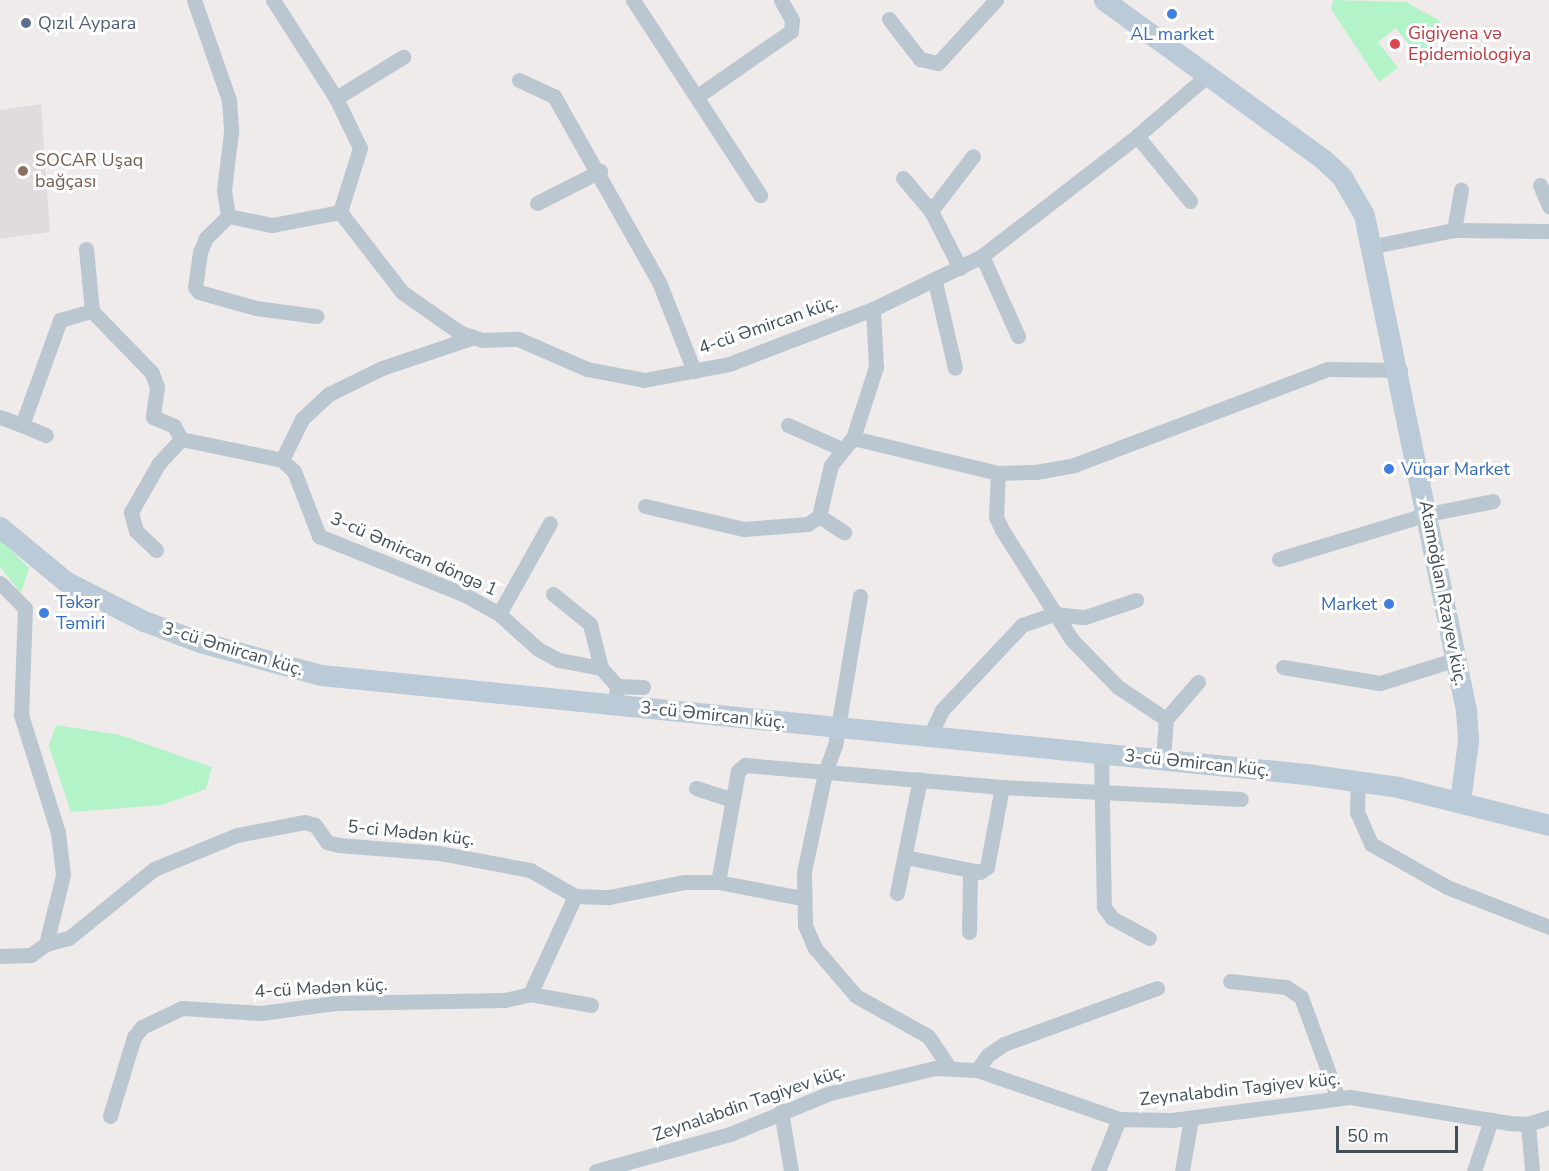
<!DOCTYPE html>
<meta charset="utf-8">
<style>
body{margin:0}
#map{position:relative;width:1549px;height:1171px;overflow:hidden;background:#efebeb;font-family:"Nunito Sans",sans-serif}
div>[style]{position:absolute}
.education>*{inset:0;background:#e0dbdd}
.green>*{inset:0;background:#b2f3c8}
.minor>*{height:15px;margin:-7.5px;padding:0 7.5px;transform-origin:7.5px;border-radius:7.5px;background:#bac7d0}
.secondary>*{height:21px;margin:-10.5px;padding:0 10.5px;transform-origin:10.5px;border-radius:10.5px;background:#bbcad7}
.dots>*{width:16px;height:16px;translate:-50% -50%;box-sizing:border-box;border:3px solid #fff;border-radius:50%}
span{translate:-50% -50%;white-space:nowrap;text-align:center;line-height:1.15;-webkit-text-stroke:6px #fff;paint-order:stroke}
.service-label{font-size:18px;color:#4e5e75}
.left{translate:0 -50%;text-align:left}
.shop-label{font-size:18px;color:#366cbe}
.right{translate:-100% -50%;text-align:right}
.health-label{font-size:18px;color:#be3a42}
.education-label{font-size:18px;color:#785e54}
.street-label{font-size:18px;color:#42505a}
.scale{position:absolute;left:1336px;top:1126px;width:122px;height:27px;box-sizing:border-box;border:3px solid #42505a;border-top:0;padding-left:8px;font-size:18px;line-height:21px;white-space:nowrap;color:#42505a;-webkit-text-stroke:4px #fff;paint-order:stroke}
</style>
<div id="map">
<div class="education">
<i style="clip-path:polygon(41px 104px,50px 232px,0 239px,0 110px)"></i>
</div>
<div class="green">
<i style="clip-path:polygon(1333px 0,1406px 2px,1440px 21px,1426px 67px,1396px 28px,1378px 42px,1398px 68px,1379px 82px,1331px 9px)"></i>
<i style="clip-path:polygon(0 539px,29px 568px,21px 593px,0 567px)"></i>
<i style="clip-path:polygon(56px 725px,120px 735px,212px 767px,206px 789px,162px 805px,71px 812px,49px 746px)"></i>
</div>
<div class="minor">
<i style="left:194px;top:0;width:106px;rotate:70.7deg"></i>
<i style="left:229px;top:100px;width:32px;rotate:86deg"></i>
<i style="left:231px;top:132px;width:58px;rotate:96.9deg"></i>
<i style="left:224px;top:190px;width:26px;rotate:81deg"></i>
<i style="left:228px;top:216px;width:45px;rotate:11.6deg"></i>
<i style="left:272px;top:225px;width:69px;rotate:-10.8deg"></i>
<i style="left:340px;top:212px;width:101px;rotate:52.2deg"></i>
<i style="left:402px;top:292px;width:70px;rotate:35.1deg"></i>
<i style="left:459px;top:332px;width:24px;rotate:19deg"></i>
<i style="left:482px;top:340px;width:36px;rotate:-2deg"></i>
<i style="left:518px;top:339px;width:75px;rotate:23.5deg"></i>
<i style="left:587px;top:369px;width:58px;rotate:10.9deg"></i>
<i style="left:644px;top:380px;width:86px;rotate:-10.7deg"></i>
<i style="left:729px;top:364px;width:154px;rotate:-20.9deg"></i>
<i style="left:873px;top:309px;width:121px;rotate:-25.9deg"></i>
<i style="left:982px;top:256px;width:196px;rotate:-37.7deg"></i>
<i style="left:1137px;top:136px;width:95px;rotate:-40.7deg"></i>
<i style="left:273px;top:0;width:117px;rotate:57.3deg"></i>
<i style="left:336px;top:98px;width:55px;rotate:64.4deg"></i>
<i style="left:360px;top:148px;width:67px;rotate:107.4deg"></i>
<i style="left:633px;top:0;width:233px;rotate:56.9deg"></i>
<i style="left:889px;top:19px;width:51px;rotate:52.2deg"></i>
<i style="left:920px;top:59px;width:18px;rotate:13deg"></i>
<i style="left:938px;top:63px;width:86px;rotate:-47.4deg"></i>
<i style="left:519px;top:80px;width:38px;rotate:25deg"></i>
<i style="left:554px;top:96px;width:214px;rotate:60.6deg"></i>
<i style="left:659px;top:282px;width:96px;rotate:68.5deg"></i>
<i style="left:699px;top:95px;width:112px;rotate:-34.8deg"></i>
<i style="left:791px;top:31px;width:11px;rotate:-85deg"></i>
<i style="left:792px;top:20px;width:23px;rotate:-119deg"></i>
<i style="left:336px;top:98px;width:79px;rotate:-31.5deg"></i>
<i style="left:1137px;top:136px;width:84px;rotate:50.8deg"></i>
<i style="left:903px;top:178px;width:43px;rotate:49.7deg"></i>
<i style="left:1540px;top:185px;width:23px;rotate:67deg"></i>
<i style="left:537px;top:203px;width:71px;rotate:-26.9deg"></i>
<i style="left:228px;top:216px;width:31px;rotate:135deg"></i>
<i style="left:206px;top:238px;width:15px;rotate:113deg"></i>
<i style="left:200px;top:252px;width:35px;rotate:98deg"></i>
<i style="left:195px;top:287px;width:6px;rotate:51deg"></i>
<i style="left:199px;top:292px;width:59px;rotate:15.7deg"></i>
<i style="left:256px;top:308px;width:61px;rotate:7.6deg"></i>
<i style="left:1454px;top:230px;width:41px;rotate:-80.1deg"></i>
<i style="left:1374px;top:246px;width:82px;rotate:-11.3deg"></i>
<i style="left:1454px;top:230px;width:95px;rotate:0.6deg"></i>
<i style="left:86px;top:249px;width:62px;rotate:84.5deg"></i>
<i style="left:982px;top:256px;width:88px;rotate:65.8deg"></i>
<i style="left:960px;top:268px;width:64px;rotate:-117deg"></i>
<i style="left:931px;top:211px;width:69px;rotate:-52.6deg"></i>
<i style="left:935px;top:282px;width:88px;rotate:76.9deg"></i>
<i style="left:0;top:417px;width:23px;rotate:20deg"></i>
<i style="left:22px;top:425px;width:112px;rotate:-70.1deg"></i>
<i style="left:60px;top:320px;width:33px;rotate:-16deg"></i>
<i style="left:92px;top:311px;width:86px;rotate:45.9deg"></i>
<i style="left:152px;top:373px;width:15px;rotate:70deg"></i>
<i style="left:157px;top:387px;width:30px;rotate:98deg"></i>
<i style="left:153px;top:417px;width:23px;rotate:23deg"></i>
<i style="left:174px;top:426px;width:15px;rotate:62deg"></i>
<i style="left:181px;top:439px;width:103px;rotate:11.7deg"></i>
<i style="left:282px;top:460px;width:16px;rotate:43deg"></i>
<i style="left:294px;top:471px;width:70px;rotate:69deg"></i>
<i style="left:319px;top:536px;width:157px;rotate:22deg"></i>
<i style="left:465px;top:595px;width:39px;rotate:29deg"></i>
<i style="left:499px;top:614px;width:52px;rotate:41.9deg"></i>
<i style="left:538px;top:649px;width:24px;rotate:28deg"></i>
<i style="left:559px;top:660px;width:43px;rotate:10.8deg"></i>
<i style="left:601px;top:668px;width:24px;rotate:48deg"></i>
<i style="left:617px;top:686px;width:19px;rotate:96deg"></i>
<i style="left:22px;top:425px;width:26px;rotate:23deg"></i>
<i style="left:788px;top:425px;width:59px;rotate:24deg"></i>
<i style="left:853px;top:438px;width:149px;rotate:13.6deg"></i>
<i style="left:998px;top:473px;width:38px;rotate:-2deg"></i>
<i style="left:1036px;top:472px;width:39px;rotate:-10deg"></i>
<i style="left:1074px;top:465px;width:272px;rotate:-20.7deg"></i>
<i style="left:1328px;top:369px;width:72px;rotate:0.8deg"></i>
<i style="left:282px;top:460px;width:46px;rotate:-64deg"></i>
<i style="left:302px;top:419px;width:37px;rotate:-43deg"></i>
<i style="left:329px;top:394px;width:59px;rotate:-26.1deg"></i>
<i style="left:382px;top:368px;width:94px;rotate:-18.6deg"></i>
<i style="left:998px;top:473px;width:44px;rotate:92.6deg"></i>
<i style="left:996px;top:517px;width:14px;rotate:65deg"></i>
<i style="left:1002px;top:530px;width:130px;rotate:57.5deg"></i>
<i style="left:1072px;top:640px;width:66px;rotate:45.6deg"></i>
<i style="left:1118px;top:687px;width:58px;rotate:33.7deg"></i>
<i style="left:1166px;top:719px;width:40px;rotate:94.3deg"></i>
<i style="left:645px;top:506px;width:102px;rotate:13.1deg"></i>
<i style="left:744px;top:529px;width:64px;rotate:-4.5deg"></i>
<i style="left:808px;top:524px;width:14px;rotate:-36deg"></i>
<i style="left:819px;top:516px;width:52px;rotate:-76.8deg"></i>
<i style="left:831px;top:465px;width:35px;rotate:-51deg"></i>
<i style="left:853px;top:438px;width:75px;rotate:-72.1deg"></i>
<i style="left:876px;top:367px;width:58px;rotate:-93deg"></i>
<i style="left:819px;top:516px;width:30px;rotate:33deg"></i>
<i style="left:156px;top:550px;width:28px;rotate:-136deg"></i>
<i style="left:136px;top:531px;width:20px;rotate:-105deg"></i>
<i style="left:131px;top:512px;width:56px;rotate:-60.3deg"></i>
<i style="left:159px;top:463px;width:33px;rotate:-47deg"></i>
<i style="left:1279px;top:559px;width:156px;rotate:-16.8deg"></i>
<i style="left:1428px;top:514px;width:66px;rotate:-11.3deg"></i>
<i style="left:0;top:583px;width:35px;rotate:45deg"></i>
<i style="left:25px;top:608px;width:107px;rotate:92.1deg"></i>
<i style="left:21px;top:715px;width:123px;rotate:72.5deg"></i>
<i style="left:58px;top:832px;width:43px;rotate:83.4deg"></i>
<i style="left:63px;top:875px;width:71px;rotate:103.8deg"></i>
<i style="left:46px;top:944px;width:19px;rotate:144deg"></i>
<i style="left:31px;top:955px;width:31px;rotate:178deg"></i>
<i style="left:553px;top:594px;width:48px;rotate:39deg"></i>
<i style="left:590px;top:624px;width:45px;rotate:76deg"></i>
<i style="left:860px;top:596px;width:151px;rotate:99.5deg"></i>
<i style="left:835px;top:745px;width:30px;rotate:110deg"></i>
<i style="left:825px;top:773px;width:101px;rotate:102deg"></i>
<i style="left:804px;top:872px;width:53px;rotate:88.9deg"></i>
<i style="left:805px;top:925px;width:25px;rotate:67deg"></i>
<i style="left:815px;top:948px;width:63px;rotate:49.5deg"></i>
<i style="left:856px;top:996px;width:82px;rotate:29.1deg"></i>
<i style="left:928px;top:1036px;width:37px;rotate:56deg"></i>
<i style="left:499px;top:614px;width:104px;rotate:-60.7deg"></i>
<i style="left:1283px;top:667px;width:98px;rotate:9.4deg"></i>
<i style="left:1380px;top:683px;width:81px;rotate:-17.3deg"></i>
<i style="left:617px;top:686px;width:26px;rotate:2deg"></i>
<i style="left:1166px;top:719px;width:49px;rotate:-49.1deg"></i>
<i style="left:929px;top:737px;width:30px;rotate:-64deg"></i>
<i style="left:942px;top:710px;width:117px;rotate:-46.7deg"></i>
<i style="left:1022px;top:625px;width:34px;rotate:-19deg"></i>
<i style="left:1054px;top:614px;width:31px;rotate:6deg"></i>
<i style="left:1085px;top:617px;width:54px;rotate:-18.4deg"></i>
<i style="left:1101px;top:754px;width:153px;rotate:88.9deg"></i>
<i style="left:1104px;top:907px;width:14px;rotate:54deg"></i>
<i style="left:1112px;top:918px;width:42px;rotate:28.4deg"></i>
<i style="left:1358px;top:781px;width:31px;rotate:92deg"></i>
<i style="left:1357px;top:812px;width:35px;rotate:66deg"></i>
<i style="left:1371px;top:844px;width:87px;rotate:29.5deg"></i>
<i style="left:1447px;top:887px;width:110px;rotate:21.4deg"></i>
<i style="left:696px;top:788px;width:38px;rotate:18deg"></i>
<i style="left:905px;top:857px;width:76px;rotate:11.3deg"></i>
<i style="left:980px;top:872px;width:9px;rotate:-36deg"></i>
<i style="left:987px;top:867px;width:81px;rotate:-79.4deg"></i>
<i style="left:718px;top:882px;width:113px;rotate:-79.8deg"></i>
<i style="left:738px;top:771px;width:9px;rotate:-41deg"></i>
<i style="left:745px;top:765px;width:258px;rotate:4.9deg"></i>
<i style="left:1002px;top:787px;width:239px;rotate:2.9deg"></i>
<i style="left:897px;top:893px;width:116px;rotate:-78.6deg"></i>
<i style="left:969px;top:932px;width:60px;rotate:-89deg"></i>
<i style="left:46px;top:944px;width:24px;rotate:-15deg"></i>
<i style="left:69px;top:938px;width:109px;rotate:-39.1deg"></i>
<i style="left:154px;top:869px;width:90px;rotate:-22.3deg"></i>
<i style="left:237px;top:835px;width:68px;rotate:-11deg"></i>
<i style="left:304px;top:822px;width:11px;rotate:15deg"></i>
<i style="left:315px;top:825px;width:21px;rotate:55deg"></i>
<i style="left:327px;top:842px;width:11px;rotate:15deg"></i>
<i style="left:338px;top:845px;width:101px;rotate:4.5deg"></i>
<i style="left:439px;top:853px;width:93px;rotate:10.6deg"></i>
<i style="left:530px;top:870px;width:52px;rotate:30deg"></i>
<i style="left:575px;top:896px;width:34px;rotate:2deg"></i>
<i style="left:609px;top:897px;width:76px;rotate:-11.3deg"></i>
<i style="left:684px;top:882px;width:34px"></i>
<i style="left:718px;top:882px;width:86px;rotate:10.8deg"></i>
<i style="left:1230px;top:981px;width:56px;rotate:6.1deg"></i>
<i style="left:1286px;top:987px;width:18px;rotate:34deg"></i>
<i style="left:1301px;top:997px;width:108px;rotate:69.9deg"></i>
<i style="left:530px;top:994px;width:62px;rotate:10.2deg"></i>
<i style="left:977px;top:1070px;width:19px;rotate:-54deg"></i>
<i style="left:988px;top:1055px;width:19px;rotate:-35deg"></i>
<i style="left:1004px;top:1044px;width:163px;rotate:-20.1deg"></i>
<i style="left:781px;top:1111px;width:61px;rotate:80.5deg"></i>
<i style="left:110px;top:1116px;width:83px;rotate:-73.1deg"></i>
<i style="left:134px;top:1037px;width:13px;rotate:-51deg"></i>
<i style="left:142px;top:1027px;width:44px;rotate:-25.4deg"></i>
<i style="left:182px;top:1008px;width:79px;rotate:3.6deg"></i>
<i style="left:261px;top:1013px;width:75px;rotate:-7.7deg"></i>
<i style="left:335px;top:1003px;width:170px;rotate:-1deg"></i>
<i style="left:505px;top:1000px;width:26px;rotate:-13deg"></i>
<i style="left:530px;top:994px;width:108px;rotate:-65.3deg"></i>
<i style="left:1528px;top:1124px;width:47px;rotate:85.1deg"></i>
<i style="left:596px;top:1171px;width:139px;rotate:-15.4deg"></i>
<i style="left:730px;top:1134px;width:108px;rotate:-22.3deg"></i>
<i style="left:830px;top:1093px;width:108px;rotate:-13.4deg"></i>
<i style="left:935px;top:1068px;width:42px;rotate:2.7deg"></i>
<i style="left:977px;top:1070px;width:150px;rotate:19deg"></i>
<i style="left:1119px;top:1119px;width:53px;rotate:1.1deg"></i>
<i style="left:1172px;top:1120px;width:179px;rotate:-7.4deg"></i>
<i style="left:1350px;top:1097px;width:161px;rotate:9.3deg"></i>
<i style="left:1509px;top:1123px;width:19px;rotate:3deg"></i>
<i style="left:1528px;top:1124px;width:22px;rotate:-18deg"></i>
<i style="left:1098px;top:1171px;width:56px;rotate:-68deg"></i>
<i style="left:1182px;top:1171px;width:54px;rotate:-80.4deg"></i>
<i style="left:1474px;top:1171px;width:54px;rotate:-71.6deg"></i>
</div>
<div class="secondary">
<i style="left:1104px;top:0;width:272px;rotate:36deg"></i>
<i style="left:1324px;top:160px;width:25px;rotate:43deg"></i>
<i style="left:1342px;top:177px;width:44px;rotate:59.9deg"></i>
<i style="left:1364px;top:215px;width:505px;rotate:78.36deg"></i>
<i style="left:1466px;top:710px;width:31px;rotate:86deg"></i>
<i style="left:1468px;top:741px;width:61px;rotate:97.6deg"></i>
<i style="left:0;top:527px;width:85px;rotate:39.7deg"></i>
<i style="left:65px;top:581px;width:89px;rotate:26.9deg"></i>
<i style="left:144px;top:621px;width:60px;rotate:20.6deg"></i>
<i style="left:200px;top:642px;width:125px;rotate:15.3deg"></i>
<i style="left:321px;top:675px;width:990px;rotate:5.74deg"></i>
<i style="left:1306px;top:774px;width:93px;rotate:8deg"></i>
<i style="left:1398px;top:787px;width:156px;rotate:14.1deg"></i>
</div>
<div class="dots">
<i style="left:1172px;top:14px;background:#3f7fe0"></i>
<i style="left:26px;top:23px;background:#5c6f8a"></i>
<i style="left:1395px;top:44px;background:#e0444e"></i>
<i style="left:23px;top:171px;background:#8d6e63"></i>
<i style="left:1389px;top:469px;background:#3f7fe0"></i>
<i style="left:1389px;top:604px;background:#3f7fe0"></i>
<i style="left:44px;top:613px;background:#3f7fe0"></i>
</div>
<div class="service-label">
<span class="left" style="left:38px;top:23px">Qızıl Aypara</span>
</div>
<div class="shop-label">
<span style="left:1172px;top:34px">AL market</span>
<span class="left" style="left:1401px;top:469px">Vüqar Market</span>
<span class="left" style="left:56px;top:613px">Təkər<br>Təmiri</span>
<span class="right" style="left:1377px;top:604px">Market</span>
</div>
<div class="health-label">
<span class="left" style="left:1408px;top:44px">Gigiyena və<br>Epidemiologiya</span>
</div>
<div class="education-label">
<span class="left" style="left:35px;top:171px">SOCAR Uşaq<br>bağçası</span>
</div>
<div class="street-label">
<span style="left:768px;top:325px;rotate:-19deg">4-cü Əmircan küç.</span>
<span style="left:414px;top:554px;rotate:24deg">3-cü Əmircan döngə 1</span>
<span style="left:1443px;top:593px;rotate:79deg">Atamoğlan Rzayev küç.</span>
<span style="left:233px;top:649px;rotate:17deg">3-cü Əmircan küç.</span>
<span style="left:713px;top:715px;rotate:6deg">3-cü Əmircan küç.</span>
<span style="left:1197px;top:763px;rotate:6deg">3-cü Əmircan küç.</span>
<span style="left:411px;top:833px;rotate:6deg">5-ci Mədən küç.</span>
<span style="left:321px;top:988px;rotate:-3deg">4-cü Mədən küç.</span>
<span style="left:1240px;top:1089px;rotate:-6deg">Zeynalabdin Tagiyev küç.</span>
<span style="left:749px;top:1103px;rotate:-19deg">Zeynalabdin Tagiyev küç.</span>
</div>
<div class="scale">50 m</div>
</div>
